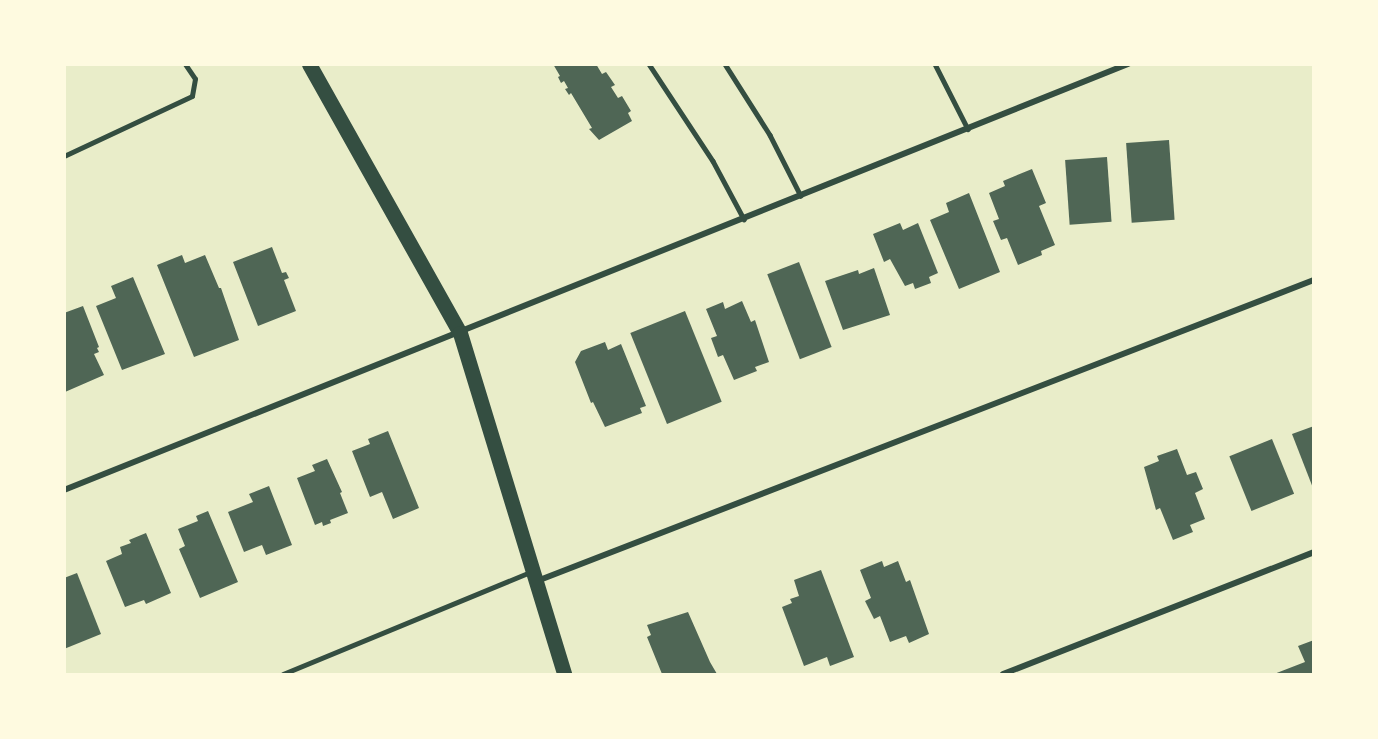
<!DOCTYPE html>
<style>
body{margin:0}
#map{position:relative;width:1378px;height:739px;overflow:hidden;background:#e9edc9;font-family:Montserrat,sans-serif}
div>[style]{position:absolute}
.building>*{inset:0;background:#4f6655;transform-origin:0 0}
.service>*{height:4.5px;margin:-2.25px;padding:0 2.25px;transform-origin:2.25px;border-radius:2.25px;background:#344e41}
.minor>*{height:6px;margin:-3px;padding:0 3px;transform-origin:3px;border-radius:3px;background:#344e41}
.primary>*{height:15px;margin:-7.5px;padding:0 7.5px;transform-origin:7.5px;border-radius:7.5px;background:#344e41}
span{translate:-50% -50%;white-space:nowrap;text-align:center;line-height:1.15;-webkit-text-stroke:6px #fefae0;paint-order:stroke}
.frame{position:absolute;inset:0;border:66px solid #fefae0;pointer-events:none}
</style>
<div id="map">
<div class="building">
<i style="clip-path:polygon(553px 64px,596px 64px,602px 74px,606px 72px,615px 85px,611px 87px,618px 98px,622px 96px,631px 111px,628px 113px,632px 121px,599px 140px,589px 129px,592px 128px,571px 93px,569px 95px,565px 89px,568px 88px,564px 81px,561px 83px,558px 77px,560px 76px)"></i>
<i style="left:1169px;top:140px;width:80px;height:43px;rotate:86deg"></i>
<i style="left:1107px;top:157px;width:65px;height:42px;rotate:86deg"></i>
<i style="clip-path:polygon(1032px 169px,1046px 203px,1039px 206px,1055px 245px,1041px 251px,1042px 255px,1018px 265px,1007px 238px,1001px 240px,993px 221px,999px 219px,989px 193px,1005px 186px,1003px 181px)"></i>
<i style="clip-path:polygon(969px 193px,1000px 272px,959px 289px,930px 220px,949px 212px,946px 203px)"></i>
<i style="clip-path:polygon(900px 223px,903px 230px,918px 223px,938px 273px,929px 277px,931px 283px,915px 289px,913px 283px,905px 286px,890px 259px,884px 262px,873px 234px)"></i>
<i style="clip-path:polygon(272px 247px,282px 273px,286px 272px,289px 278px,284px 280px,296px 311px,258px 326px,233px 262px)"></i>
<i style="clip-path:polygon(182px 255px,185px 263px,205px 255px,219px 288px,221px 288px,239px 340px,194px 357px,157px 265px)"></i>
<i style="left:799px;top:262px;width:91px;height:34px;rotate:69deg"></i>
<i style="clip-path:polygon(874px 268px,890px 315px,843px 330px,825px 281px,858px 270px,859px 274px)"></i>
<i style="clip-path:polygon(133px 277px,165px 354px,122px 370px,96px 306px,116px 298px,111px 286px)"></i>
<i style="clip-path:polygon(742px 301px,751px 322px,755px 320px,769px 362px,755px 367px,757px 371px,734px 380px,723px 355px,718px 357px,711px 338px,717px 336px,706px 309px,723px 302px,725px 309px)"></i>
<i style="clip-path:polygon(83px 306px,99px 347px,97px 348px,99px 352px,94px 354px,104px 375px,65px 392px,64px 313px)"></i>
<i style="left:685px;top:311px;width:98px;height:59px;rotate:68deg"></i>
<i style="clip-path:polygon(605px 342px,608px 350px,621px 344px,646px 406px,640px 408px,642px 413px,605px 427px,593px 402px,591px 403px,575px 362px,581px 351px)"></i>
<i style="clip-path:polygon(1314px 426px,1314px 488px,1313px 488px,1292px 434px)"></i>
<i style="clip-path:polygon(388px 431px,419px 508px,393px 519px,382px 492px,370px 497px,352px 451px,370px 444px,368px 439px)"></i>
<i style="left:1272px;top:439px;width:59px;height:46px;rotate:68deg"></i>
<i style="clip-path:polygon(1177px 449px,1187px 475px,1196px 472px,1203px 489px,1195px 493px,1205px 519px,1190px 525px,1193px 532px,1173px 540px,1160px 508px,1156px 510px,1144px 467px,1159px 461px,1157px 456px)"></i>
<i style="clip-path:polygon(327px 459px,342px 492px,340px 493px,348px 513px,330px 520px,331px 523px,323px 526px,322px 522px,315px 525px,297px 478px,315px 471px,312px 465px)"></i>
<i style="clip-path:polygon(269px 486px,292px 545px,266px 555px,262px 545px,244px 552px,228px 512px,253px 502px,249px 494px)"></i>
<i style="clip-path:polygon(208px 511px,238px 582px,200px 598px,179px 549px,185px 546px,178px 529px,198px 521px,196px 516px)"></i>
<i style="clip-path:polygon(146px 533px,171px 593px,146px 604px,144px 600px,125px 607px,106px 561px,122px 554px,120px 547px,131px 543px,129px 540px)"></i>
<i style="clip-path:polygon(882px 561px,884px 567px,898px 561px,906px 582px,910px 580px,929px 634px,909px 643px,906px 636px,890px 642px,880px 616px,874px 619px,865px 601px,871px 598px,860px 570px)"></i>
<i style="clip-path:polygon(821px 570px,854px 657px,830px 666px,827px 657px,804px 666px,782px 607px,792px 603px,790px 599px,799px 596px,794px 580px)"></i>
<i style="clip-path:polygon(77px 573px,101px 634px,64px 649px,64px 578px)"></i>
<i style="clip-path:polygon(688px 612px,710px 662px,717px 674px,662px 674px,647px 637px,651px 635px,647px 625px)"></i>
<i style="clip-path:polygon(1314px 640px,1314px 674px,1274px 674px,1305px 662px,1298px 646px)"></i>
</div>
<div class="service">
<i style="left:649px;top:64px;width:116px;rotate:56.6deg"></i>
<i style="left:713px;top:161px;width:66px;rotate:61.9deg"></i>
<i style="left:725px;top:64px;width:84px;rotate:57.6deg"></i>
<i style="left:770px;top:135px;width:68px;rotate:63.1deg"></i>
<i style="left:935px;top:64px;width:73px;rotate:63.1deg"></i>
<i style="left:64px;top:156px;width:141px;rotate:-25.1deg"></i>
<i style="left:192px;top:96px;width:17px;rotate:-80deg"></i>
<i style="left:195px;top:79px;width:18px;rotate:-124deg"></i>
<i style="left:283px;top:674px;width:267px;rotate:-22.4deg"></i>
</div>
<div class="minor">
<i style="left:64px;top:490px;width:1146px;rotate:-21.82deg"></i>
<i style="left:537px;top:581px;width:833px;rotate:-21.18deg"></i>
<i style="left:1003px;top:674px;width:334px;rotate:-21.4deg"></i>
</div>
<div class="primary">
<i style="left:309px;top:64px;width:308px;rotate:60.7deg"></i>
<i style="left:460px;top:333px;width:357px;rotate:73deg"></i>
</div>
<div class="frame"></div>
</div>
